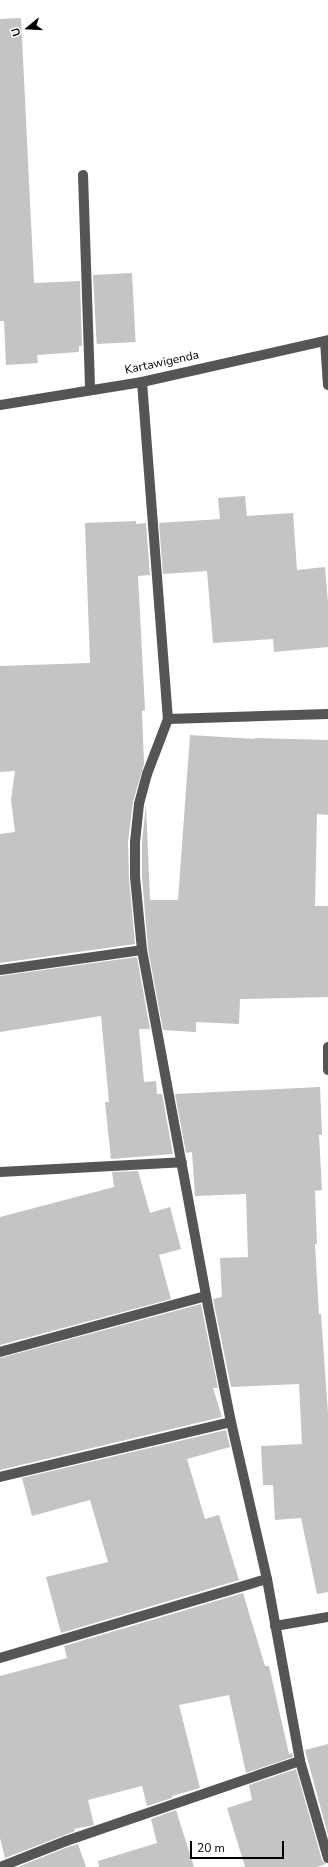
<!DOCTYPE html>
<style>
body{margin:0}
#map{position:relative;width:328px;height:1867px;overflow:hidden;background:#fff;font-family:"Nunito Sans",sans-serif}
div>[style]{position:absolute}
.building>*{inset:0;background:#c4c4c4;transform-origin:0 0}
.minor>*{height:10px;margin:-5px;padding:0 5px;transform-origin:5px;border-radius:5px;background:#555}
span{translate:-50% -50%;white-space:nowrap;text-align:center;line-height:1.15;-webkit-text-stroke:3px #fff;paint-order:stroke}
.street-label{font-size:12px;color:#000}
.north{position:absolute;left:8px;top:8px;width:40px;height:40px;-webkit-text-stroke:3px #fff;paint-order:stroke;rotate:252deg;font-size:11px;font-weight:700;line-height:16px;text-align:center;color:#000}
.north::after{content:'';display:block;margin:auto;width:14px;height:18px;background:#000;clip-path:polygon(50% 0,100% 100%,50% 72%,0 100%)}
.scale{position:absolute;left:190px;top:1841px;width:94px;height:18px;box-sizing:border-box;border:2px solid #000;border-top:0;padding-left:5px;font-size:12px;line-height:14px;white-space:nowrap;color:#000;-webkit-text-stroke:3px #fff;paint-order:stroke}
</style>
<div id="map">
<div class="building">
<i style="clip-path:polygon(21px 18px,34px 283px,80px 281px,82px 346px,79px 346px,79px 352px,37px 355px,38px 363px,6px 365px,4px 321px,0 321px,0 19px)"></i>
<i style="left:132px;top:273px;width:69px;height:39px;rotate:87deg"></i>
<i style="clip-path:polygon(245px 496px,247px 516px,293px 513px,297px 570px,325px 567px,328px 603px,328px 647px,274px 652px,273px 639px,213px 643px,207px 571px,163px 574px,159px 523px,220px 519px,218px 498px)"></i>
<i style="clip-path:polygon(136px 521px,136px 524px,146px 523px,150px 575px,138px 576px,145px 710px,142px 711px,144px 764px,133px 802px,128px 842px,129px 878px,135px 944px,0 963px,0 834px,15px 832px,11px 800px,15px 771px,0 772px,0 666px,90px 663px,85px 523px)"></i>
<i style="clip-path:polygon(190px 735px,255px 739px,255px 738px,328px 740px,328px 815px,317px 814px,315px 906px,328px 906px,328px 997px,240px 999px,239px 1024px,196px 1022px,196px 1032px,163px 1030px,148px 949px,142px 877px,142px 842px,146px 804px,150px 900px,178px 900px)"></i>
<i style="clip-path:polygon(137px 957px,150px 1029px,139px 1029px,144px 1082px,156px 1081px,157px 1094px,162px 1094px,173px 1154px,111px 1159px,105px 1102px,109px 1102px,101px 1016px,0 1032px,0 976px)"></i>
<i style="clip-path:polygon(320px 1087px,322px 1135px,319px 1135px,322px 1190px,315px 1191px,317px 1244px,315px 1244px,319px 1314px,321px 1314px,328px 1414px,328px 1592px,317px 1594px,301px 1518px,275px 1520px,273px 1485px,263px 1485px,261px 1446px,302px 1444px,299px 1384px,231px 1387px,213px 1299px,222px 1297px,220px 1258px,248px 1257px,246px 1194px,195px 1196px,192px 1152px,186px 1153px,175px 1094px)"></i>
<i style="clip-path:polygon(138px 1171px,150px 1213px,170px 1207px,181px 1249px,159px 1255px,171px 1299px,0 1345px,0 1217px,114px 1187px,112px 1172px)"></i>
<i style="clip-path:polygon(201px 1304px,218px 1388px,213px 1388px,222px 1417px,0 1470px,0 1358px)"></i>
<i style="clip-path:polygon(226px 1430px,230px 1447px,187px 1459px,205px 1519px,219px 1515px,239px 1580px,61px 1633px,46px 1577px,108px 1562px,90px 1500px,32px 1516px,22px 1478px)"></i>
<i style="clip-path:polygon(243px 1593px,265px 1666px,269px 1666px,289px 1754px,292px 1753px,293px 1757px,246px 1773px,229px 1695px,179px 1705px,200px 1788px,172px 1796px,172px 1798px,147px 1806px,142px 1786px,88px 1800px,94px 1825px,74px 1829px,75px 1831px,5px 1858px,0 1838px,0 1676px,67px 1658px,64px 1646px)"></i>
<i style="clip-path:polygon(328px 1744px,328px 1835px,305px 1750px)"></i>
<i style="clip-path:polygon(296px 1769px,322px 1860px,326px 1864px,317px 1867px,245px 1867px,227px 1808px,252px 1800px,249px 1785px)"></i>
<i style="clip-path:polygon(176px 1810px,194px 1867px,99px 1867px,98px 1861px,157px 1843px,151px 1819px)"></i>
<i style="clip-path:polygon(78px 1844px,86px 1867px,18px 1867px,68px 1847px)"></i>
</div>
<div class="minor">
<i style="left:83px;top:175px;width:214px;rotate:88.1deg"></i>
<i style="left:325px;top:341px;width:44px;rotate:86.1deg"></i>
<i style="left:142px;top:382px;width:338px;rotate:85.6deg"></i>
<i style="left:168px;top:719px;width:59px;rotate:110.9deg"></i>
<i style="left:147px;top:774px;width:31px;rotate:105deg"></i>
<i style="left:139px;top:804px;width:38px;rotate:96deg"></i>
<i style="left:135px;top:842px;width:35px;rotate:90deg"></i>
<i style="left:135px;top:877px;width:73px;rotate:84.5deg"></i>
<i style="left:142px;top:950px;width:352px;rotate:79.5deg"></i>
<i style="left:206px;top:1296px;width:128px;rotate:78.8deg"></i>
<i style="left:231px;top:1422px;width:161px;rotate:77.1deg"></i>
<i style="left:267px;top:1579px;width:185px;rotate:79.7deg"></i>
<i style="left:300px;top:1761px;width:101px;rotate:73.9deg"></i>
<i style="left:0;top:405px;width:144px;rotate:-9.2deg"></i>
<i style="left:142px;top:382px;width:191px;rotate:-12.7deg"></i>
<i style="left:168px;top:719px;width:160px;rotate:-1.8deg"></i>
<i style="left:0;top:970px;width:143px;rotate:-8deg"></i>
<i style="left:328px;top:1047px;width:23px;rotate:90deg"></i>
<i style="left:0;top:1172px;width:182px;rotate:-3.1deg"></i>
<i style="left:0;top:1352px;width:213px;rotate:-15.2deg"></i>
<i style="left:0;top:1477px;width:237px;rotate:-13.4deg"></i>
<i style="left:275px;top:1626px;width:54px;rotate:-9.6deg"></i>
<i style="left:0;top:1658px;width:278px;rotate:-16.5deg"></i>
<i style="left:0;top:1867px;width:71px;rotate:-21.5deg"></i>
<i style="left:66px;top:1841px;width:247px;rotate:-18.9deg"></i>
</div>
<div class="street-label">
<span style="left:162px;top:363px;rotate:-12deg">Kartawigenda</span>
</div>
<div class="north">U</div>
<div class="scale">20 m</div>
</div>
